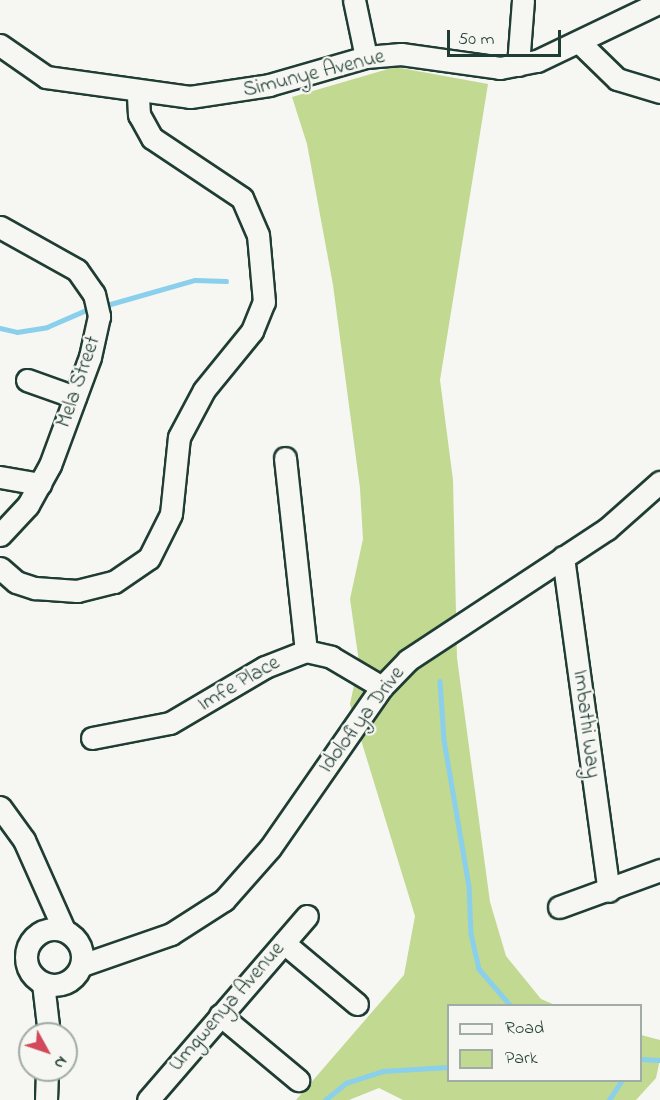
<!DOCTYPE html>
<style>
body{margin:0}
#map{position:relative;width:660px;height:1100px;overflow:hidden;background:#f6f6f2;font-family:"Indie Flower",sans-serif}
div>[style]{position:absolute}
.green>*{inset:0;background:#c1d990}
.stream>*{height:4.5px;margin:-2.25px;padding:0 2.25px;transform-origin:2.25px;border-radius:2.25px;background:#8acfec}
.roads{filter:drop-shadow(2px 0 #1f3d34) drop-shadow(-2px 0 #1f3d34) drop-shadow(0 2px #1f3d34) drop-shadow(0 -2px #1f3d34)}
.minor>*{height:21px;margin:-10.5px;padding:0 10.5px;transform-origin:10.5px;border-radius:10.5px;background:#f6f6f2}
.minor>.ring{margin:-10.5px;padding:0;box-sizing:content-box;background:none;border:21px solid #f6f6f2;border-radius:50%}
span{translate:-50% -50%;white-space:nowrap;text-align:center;line-height:1.15;-webkit-text-stroke:4.5px #f6f6f2;paint-order:stroke}
.street-label{font-size:21px;color:#1f3d34}
.legend{position:absolute;left:447px;top:1004px;width:195px;height:78px;box-sizing:border-box;background:#f6f6f2;border:2px solid #a0aca6;margin:0;padding:8px 10px;list-style:none;font-size:18px;color:#1f3d34}
.legend li{display:flex;align-items:center;gap:12px;height:30px}
.legend b{width:30px;border:2px solid #a0aca6}
.north{position:absolute;left:18px;top:1022px;width:60px;height:60px;box-sizing:border-box;background:#f6f6f2;border:2px solid #a0aca6;border-radius:50%;rotate:130deg;font-size:16px;font-weight:700;line-height:24px;text-align:center;color:#1f3d34}
.north::after{content:'';display:block;margin:auto;width:21px;height:27px;background:#d1495b;clip-path:polygon(50% 0,100% 100%,50% 72%,0 100%)}
.scale{position:absolute;left:447px;top:30px;width:114px;height:27px;box-sizing:border-box;border:3px solid #1f3d34;border-top:0;padding-left:8px;font-size:18px;line-height:21px;white-space:nowrap;color:#1f3d34;-webkit-text-stroke:4px #f6f6f2;paint-order:stroke}
</style>
<div id="map">
<div class="green">
<i style="clip-path:polygon(395px 67px,488px 84px,440px 380px,453px 480px,457px 658px,490px 902px,506px 956px,541px 999px,555px 1005px,448px 1006px,448px 1080px,640px 1080px,641px 1035px,660px 1040px,660px 1059px,656px 1078px,636px 1100px,403px 1100px,379px 1088px,349px 1100px,296px 1100px,404px 975px,415px 916px,350px 704px,359px 662px,350px 599px,363px 539px,360px 488px,333px 285px,307px 144px,292px 97px)"></i>
</div>
<div class="stream">
<i style="left:107px;top:305px;width:91px;rotate:-15.9deg"></i>
<i style="left:195px;top:280px;width:31px;rotate:2deg"></i>
<i style="left:0;top:328px;width:17px;rotate:13deg"></i>
<i style="left:17px;top:332px;width:30px;rotate:-9deg"></i>
<i style="left:47px;top:327px;width:40px;rotate:-23.4deg"></i>
<i style="left:440px;top:681px;width:59px;rotate:86.1deg"></i>
<i style="left:444px;top:740px;width:148px;rotate:80.3deg"></i>
<i style="left:469px;top:886px;width:48px;rotate:87.6deg"></i>
<i style="left:471px;top:934px;width:36px;rotate:77deg"></i>
<i style="left:479px;top:969px;width:49px;rotate:49.1deg"></i>
<i style="left:640px;top:1059px;width:20px;rotate:3deg"></i>
<i style="left:325px;top:1100px;width:27px;rotate:-39deg"></i>
<i style="left:346px;top:1083px;width:39px;rotate:-18deg"></i>
<i style="left:383px;top:1071px;width:65px;rotate:-3.5deg"></i>
<i style="left:609px;top:1100px;width:24px;rotate:-57deg"></i>
</div>
<div class="roads">
<div class="minor">
<i style="left:354px;top:0;width:58px;rotate:78.1deg"></i>
<i style="left:580px;top:43px;width:52px;rotate:44.2deg"></i>
<i style="left:617px;top:79px;width:45px;rotate:16.8deg"></i>
<i style="left:0;top:45px;width:56px;rotate:34.8deg"></i>
<i style="left:46px;top:77px;width:145px;rotate:7.9deg"></i>
<i style="left:190px;top:97px;width:80px;rotate:-8.6deg"></i>
<i style="left:269px;top:85px;width:101px;rotate:-16.1deg"></i>
<i style="left:366px;top:57px;width:35px;rotate:-5deg"></i>
<i style="left:401px;top:54px;width:100px;rotate:8deg"></i>
<i style="left:500px;top:68px;width:38px;rotate:-11deg"></i>
<i style="left:537px;top:61px;width:136px;rotate:-25.6deg"></i>
<i style="left:518px;top:65px;width:65px;rotate:-85.6deg"></i>
<i style="left:0;top:227px;width:88px;rotate:29.2deg"></i>
<i style="left:77px;top:270px;width:29px;rotate:55deg"></i>
<i style="left:94px;top:294px;width:23px;rotate:77deg"></i>
<i style="left:99px;top:316px;width:42px;rotate:102.4deg"></i>
<i style="left:90px;top:357px;width:115px;rotate:110.3deg"></i>
<i style="left:50px;top:465px;width:46px;rotate:118.8deg"></i>
<i style="left:28px;top:505px;width:41px;rotate:133deg"></i>
<i style="left:27px;top:380px;width:51px;rotate:19.5deg"></i>
<i style="left:285px;top:458px;width:194px;rotate:83.8deg"></i>
<i style="left:0;top:477px;width:41px;rotate:9.9deg"></i>
<i style="left:563px;top:557px;width:337px;rotate:82.2deg"></i>
<i style="left:0;top:568px;width:21px;rotate:41deg"></i>
<i style="left:16px;top:582px;width:20px;rotate:18deg"></i>
<i style="left:35px;top:588px;width:42px;rotate:4.1deg"></i>
<i style="left:77px;top:591px;width:38px;rotate:-14deg"></i>
<i style="left:114px;top:582px;width:42px;rotate:-34.4deg"></i>
<i style="left:149px;top:558px;width:49px;rotate:-63.4deg"></i>
<i style="left:171px;top:514px;width:77px;rotate:-84.1deg"></i>
<i style="left:179px;top:437px;width:53px;rotate:-62deg"></i>
<i style="left:204px;top:390px;width:76px;rotate:-50.9deg"></i>
<i style="left:252px;top:331px;width:31px;rotate:-68deg"></i>
<i style="left:264px;top:302px;width:67px;rotate:-95.1deg"></i>
<i style="left:258px;top:235px;width:40px;rotate:-113.4deg"></i>
<i style="left:242px;top:198px;width:108px;rotate:-146.3deg"></i>
<i style="left:152px;top:138px;width:26px;rotate:-119deg"></i>
<i style="left:139px;top:115px;width:22px;rotate:-93deg"></i>
<i style="left:92px;top:738px;width:79px;rotate:-10.9deg"></i>
<i style="left:170px;top:723px;width:110px;rotate:-30.5deg"></i>
<i style="left:265px;top:667px;width:44px;rotate:-21.3deg"></i>
<i style="left:306px;top:651px;width:26px;rotate:13deg"></i>
<i style="left:331px;top:657px;width:59px;rotate:30.5deg"></i>
<i style="left:0;top:807px;width:41px;rotate:54deg"></i>
<i style="left:24px;top:840px;width:98px;rotate:66deg"></i>
<i style="left:559px;top:907px;width:108px;rotate:-20.1deg"></i>
<i class="ring" style="left:26px;top:929px;width:35px;height:35px"></i>
<i style="left:284px;top:943px;width:95px;rotate:39.9deg"></i>
<i style="left:82px;top:965px;width:94px;rotate:-19.2deg"></i>
<i style="left:171px;top:934px;width:63px;rotate:-32.7deg"></i>
<i style="left:224px;top:900px;width:69px;rotate:-48.5deg"></i>
<i style="left:270px;top:848px;width:196px;rotate:-55.2deg"></i>
<i style="left:382px;top:687px;width:37px;rotate:-46deg"></i>
<i style="left:408px;top:660px;width:238px;rotate:-33.4deg"></i>
<i style="left:607px;top:529px;width:71px;rotate:-41.6deg"></i>
<i style="left:43px;top:983px;width:51px;rotate:83.3deg"></i>
<i style="left:220px;top:1015px;width:102px;rotate:39.8deg"></i>
<i style="left:46px;top:1100px;width:30px;rotate:-88deg"></i>
<i style="left:148px;top:1100px;width:243px;rotate:-49.2deg"></i>
</div>
</div>
<div class="street-label">
<span style="left:314px;top:74px;rotate:-14deg">Simunye Avenue</span>
<span style="left:79px;top:382px;rotate:-71deg">Mela Street</span>
<span style="left:239px;top:684px;rotate:-30deg">Imfe Place</span>
<span style="left:362px;top:720px;rotate:-53deg">Idolofiya Drive</span>
<span style="left:586px;top:724px;rotate:83deg">Imbathi Way</span>
<span style="left:227px;top:1007px;rotate:-49deg">Umgwenya Avenue</span>
</div>
<ul class="legend">
<li><b style="height:8px;background:#f6f6f2"></b>Road</li>
<li><b style="height:16px;background:#c1d990"></b>Park</li>
</ul>
<div class="north">N</div>
<div class="scale">50 m</div>
</div>
